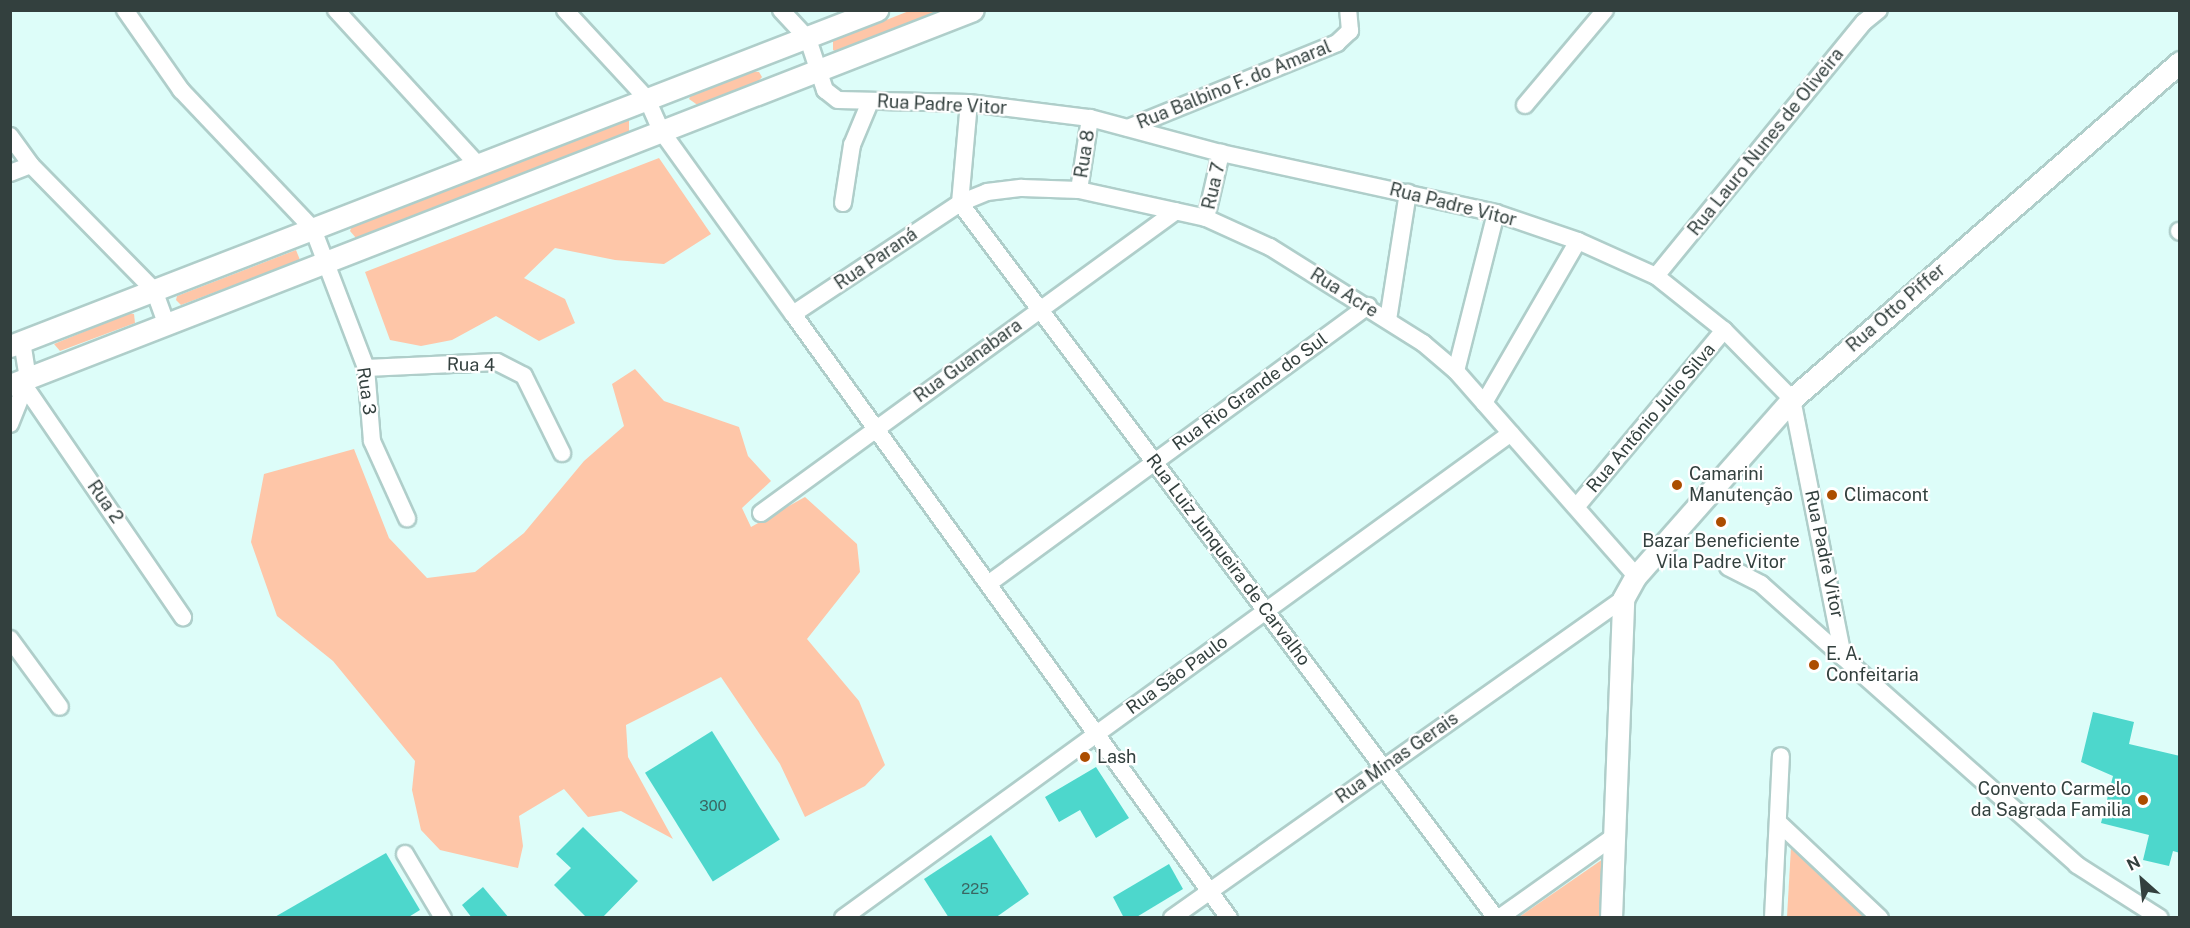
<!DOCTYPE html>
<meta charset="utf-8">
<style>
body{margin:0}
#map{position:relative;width:2190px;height:928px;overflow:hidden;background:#ddfdf9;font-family:"Public Sans",sans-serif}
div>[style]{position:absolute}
.green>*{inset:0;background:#fec6a8}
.building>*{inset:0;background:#4dd7cc;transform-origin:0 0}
.roads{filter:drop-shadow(2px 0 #afceca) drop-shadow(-2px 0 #afceca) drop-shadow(0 2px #afceca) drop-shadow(0 -2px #afceca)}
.minor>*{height:16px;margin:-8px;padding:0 8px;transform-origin:8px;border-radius:8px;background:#fff}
.tertiary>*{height:21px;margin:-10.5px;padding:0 10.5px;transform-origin:10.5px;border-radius:10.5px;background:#fff}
.dots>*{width:16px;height:16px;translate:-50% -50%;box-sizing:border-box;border:3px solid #fff;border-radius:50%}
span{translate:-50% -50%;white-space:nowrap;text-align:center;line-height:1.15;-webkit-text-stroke:4.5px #fff;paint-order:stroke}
.number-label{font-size:15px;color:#3a6662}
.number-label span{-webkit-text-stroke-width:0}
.street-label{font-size:18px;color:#33403e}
.poi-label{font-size:18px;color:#33403e}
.left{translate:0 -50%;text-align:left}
.right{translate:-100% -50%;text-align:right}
.frame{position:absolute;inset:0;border:12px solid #33403e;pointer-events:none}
.north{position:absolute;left:2112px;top:850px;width:60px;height:60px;-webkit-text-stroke:4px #fff;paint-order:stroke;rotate:333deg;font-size:16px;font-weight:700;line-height:24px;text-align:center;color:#33403e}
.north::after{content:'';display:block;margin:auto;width:21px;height:27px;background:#33403e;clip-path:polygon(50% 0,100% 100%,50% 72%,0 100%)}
</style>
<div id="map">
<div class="green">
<i style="clip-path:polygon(909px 11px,943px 11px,837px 52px,833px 50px,833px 41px)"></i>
<i style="clip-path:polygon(749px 71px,759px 72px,762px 77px,757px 83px,699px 106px,689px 99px,692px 93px)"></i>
<i style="clip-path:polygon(622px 120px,629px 121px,629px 132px,356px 238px,350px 231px,352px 226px)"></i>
<i style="clip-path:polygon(659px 158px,711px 234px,664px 264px,615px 260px,555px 248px,524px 278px,565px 299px,575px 323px,539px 341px,496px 316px,452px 340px,421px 346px,390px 340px,365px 272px)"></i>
<i style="clip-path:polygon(296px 250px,300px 260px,181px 305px,176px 300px,177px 296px)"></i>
<i style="clip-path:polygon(129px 313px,134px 314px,135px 323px,60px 351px,54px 344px)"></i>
<i style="clip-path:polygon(635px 369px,664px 401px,739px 427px,748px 456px,771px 481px,742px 508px,751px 527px,805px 497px,857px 544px,860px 572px,807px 639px,859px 701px,885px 765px,865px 786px,805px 817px,780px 764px,721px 677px,626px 725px,628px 757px,673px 839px,621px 811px,588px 817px,564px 789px,519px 816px,523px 846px,518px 868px,440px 850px,421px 830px,412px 790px,415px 761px,333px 661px,277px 616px,251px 542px,264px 474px,354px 449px,389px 538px,427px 578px,475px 572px,524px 533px,584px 461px,624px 426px,612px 384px)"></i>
<i style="clip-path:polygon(1791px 847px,1865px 917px,1787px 917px)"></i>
<i style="clip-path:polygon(1603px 859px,1599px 917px,1519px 917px)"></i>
</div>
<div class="building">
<i style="clip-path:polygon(2093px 712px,2134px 722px,2129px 744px,2180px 756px,2180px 853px,2173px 851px,2169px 866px,2143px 860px,2149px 835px,2101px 823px,2113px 776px,2081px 762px)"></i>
<i style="left:712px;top:731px;width:128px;height:79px;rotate:58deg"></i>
<i style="clip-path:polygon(1096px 767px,1129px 818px,1096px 838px,1080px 810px,1059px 822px,1045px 797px)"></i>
<i style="clip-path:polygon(583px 827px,638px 881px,602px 918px,587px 918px,554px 885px,571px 868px,556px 854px)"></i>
<i style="clip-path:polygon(991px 835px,1029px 894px,995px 918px,949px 918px,924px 879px)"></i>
<i style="clip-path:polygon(386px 853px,420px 910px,407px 918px,273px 918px)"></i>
<i style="clip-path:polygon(1169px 864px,1183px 889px,1135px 918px,1124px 918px,1113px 897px)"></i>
<i style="clip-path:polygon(483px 887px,509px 918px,472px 918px,462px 905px)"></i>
</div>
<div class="roads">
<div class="minor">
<i style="left:125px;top:10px;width:98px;rotate:55deg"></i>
<i style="left:181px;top:90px;width:192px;rotate:46.5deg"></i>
<i style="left:313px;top:229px;width:149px;rotate:69.1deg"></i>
<i style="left:366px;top:368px;width:73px;rotate:85.3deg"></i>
<i style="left:372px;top:441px;width:85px;rotate:65.6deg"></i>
<i style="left:336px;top:10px;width:210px;rotate:47.5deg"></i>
<i style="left:565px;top:10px;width:121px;rotate:47.3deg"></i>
<i style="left:647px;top:99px;width:36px;rotate:66deg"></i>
<i style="left:662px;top:132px;width:224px;rotate:54.3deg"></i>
<i style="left:793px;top:314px;width:745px;rotate:54.18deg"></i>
<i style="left:781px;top:10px;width:40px;rotate:47deg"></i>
<i style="left:808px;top:39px;width:54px;rotate:71.6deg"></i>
<i style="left:825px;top:90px;width:16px;rotate:38deg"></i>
<i style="left:838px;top:100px;width:131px;rotate:1.3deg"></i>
<i style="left:969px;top:103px;width:122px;rotate:7.1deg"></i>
<i style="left:1090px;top:118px;width:136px;rotate:15deg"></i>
<i style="left:1221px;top:153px;width:281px;rotate:12.3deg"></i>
<i style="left:1496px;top:213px;width:87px;rotate:18.9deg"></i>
<i style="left:1578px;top:241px;width:85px;rotate:24.2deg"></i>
<i style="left:1656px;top:276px;width:87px;rotate:38.5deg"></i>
<i style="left:1724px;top:330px;width:97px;rotate:45.4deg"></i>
<i style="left:1792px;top:399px;width:263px;rotate:78.8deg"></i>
<i style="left:1843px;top:657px;width:313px;rotate:41.6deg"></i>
<i style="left:2077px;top:865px;width:98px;rotate:32.6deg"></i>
<i style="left:1525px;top:105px;width:124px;rotate:-49.9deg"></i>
<i style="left:1128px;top:128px;width:226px;rotate:-22.1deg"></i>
<i style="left:1337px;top:43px;width:18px;rotate:-43deg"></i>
<i style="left:1350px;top:31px;width:21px;rotate:-95deg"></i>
<i style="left:10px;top:136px;width:36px;rotate:54deg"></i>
<i style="left:31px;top:165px;width:175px;rotate:45.5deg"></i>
<i style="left:154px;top:290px;width:37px;rotate:70deg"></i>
<i style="left:10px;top:173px;width:22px;rotate:-21deg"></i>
<i style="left:1079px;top:190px;width:73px;rotate:-81.3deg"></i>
<i style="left:843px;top:203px;width:59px;rotate:-81.2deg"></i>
<i style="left:852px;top:145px;width:47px;rotate:-67.3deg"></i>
<i style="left:960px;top:203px;width:894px;rotate:53.14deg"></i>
<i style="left:960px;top:203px;width:100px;rotate:-84.9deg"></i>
<i style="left:1206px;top:218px;width:67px;rotate:-77deg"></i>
<i style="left:2179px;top:231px;width:1px;rotate:45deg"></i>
<i style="left:1656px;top:276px;width:328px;rotate:-50.7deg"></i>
<i style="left:1864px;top:22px;width:19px;rotate:-39deg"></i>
<i style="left:793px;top:314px;width:201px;rotate:-33.6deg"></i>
<i style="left:960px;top:203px;width:29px;rotate:-22deg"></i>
<i style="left:987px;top:192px;width:35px;rotate:-7deg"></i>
<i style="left:1022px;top:188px;width:57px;rotate:2deg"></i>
<i style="left:1079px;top:190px;width:130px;rotate:12.4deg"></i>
<i style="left:1206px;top:218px;width:70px;rotate:24.4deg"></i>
<i style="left:1270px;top:247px;width:181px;rotate:32.1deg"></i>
<i style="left:1423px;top:343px;width:43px;rotate:40.3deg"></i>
<i style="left:1456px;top:371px;width:273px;rotate:48.7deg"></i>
<i style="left:1388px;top:320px;width:129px;rotate:-81.1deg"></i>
<i style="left:366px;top:368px;width:131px;rotate:-2.6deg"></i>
<i style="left:497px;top:362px;width:30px;rotate:27deg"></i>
<i style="left:524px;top:376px;width:86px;rotate:63.7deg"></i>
<i style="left:1456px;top:371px;width:163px;rotate:-75.8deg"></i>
<i style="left:26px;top:388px;width:278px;rotate:55.6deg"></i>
<i style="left:1484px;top:403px;width:187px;rotate:-59.9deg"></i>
<i style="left:10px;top:424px;width:48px;rotate:-68.2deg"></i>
<i style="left:28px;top:379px;width:37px;rotate:-99deg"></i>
<i style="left:1577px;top:506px;width:229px;rotate:-50.1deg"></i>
<i style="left:761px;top:513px;width:513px;rotate:-36.04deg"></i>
<i style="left:1728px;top:567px;width:37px;rotate:27deg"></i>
<i style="left:1761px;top:584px;width:110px;rotate:41.7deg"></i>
<i style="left:988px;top:584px;width:471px;rotate:-36.2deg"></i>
<i style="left:10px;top:639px;width:84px;rotate:53.7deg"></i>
<i style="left:1778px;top:822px;width:140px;rotate:43.3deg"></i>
<i style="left:405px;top:854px;width:74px;rotate:59.3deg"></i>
<i style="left:843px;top:918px;width:825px;rotate:-35.98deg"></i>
<i style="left:1172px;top:918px;width:552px;rotate:-35.27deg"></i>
<i style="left:1499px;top:918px;width:140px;rotate:-35.4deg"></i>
<i style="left:1773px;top:918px;width:162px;rotate:-87.2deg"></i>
</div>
<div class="tertiary">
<i style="left:10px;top:346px;width:930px;rotate:-21.18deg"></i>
<i style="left:10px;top:385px;width:1033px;rotate:-21.28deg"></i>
<i style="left:1611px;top:918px;width:319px;rotate:-87.8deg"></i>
<i style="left:1623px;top:599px;width:26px;rotate:-61deg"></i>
<i style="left:1636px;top:576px;width:236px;rotate:-48.6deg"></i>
<i style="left:1792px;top:399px;width:514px;rotate:-40.98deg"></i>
</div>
</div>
<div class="dots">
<i style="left:1677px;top:485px;background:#ac4d00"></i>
<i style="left:1832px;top:495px;background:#ac4d00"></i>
<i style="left:1721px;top:522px;background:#ac4d00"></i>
<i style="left:1814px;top:665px;background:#ac4d00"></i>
<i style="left:1085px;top:757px;background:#ac4d00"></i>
<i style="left:2143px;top:800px;background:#ac4d00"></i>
</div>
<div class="number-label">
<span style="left:713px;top:806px">300</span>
<span style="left:975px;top:889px">225</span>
</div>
<div class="street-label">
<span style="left:1234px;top:85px;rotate:-22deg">Rua Balbino F. do Amaral</span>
<span style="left:942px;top:105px;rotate:3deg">Rua Padre Vitor</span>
<span style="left:1766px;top:142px;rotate:-51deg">Rua Lauro Nunes de Oliveira</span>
<span style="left:1085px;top:154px;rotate:-81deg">Rua 8</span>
<span style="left:1214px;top:186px;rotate:-77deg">Rua 7</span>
<span style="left:1453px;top:205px;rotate:14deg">Rua Padre Vitor</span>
<span style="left:876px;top:259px;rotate:-34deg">Rua Paraná</span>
<span style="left:1344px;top:293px;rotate:32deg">Rua Acre</span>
<span style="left:1896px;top:308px;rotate:-41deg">Rua Otto Piffer</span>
<span style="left:968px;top:361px;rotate:-36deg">Rua Guanabara</span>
<span style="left:471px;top:365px;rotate:1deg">Rua 4</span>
<span style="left:366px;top:391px;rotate:82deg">Rua 3</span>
<span style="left:1250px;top:392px;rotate:-36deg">Rua Rio Grande do Sul</span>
<span style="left:1651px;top:418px;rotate:-50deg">Rua Antônio Julio Silva</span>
<span style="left:105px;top:502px;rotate:55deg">Rua 2</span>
<span style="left:1824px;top:554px;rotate:78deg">Rua Padre Vitor</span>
<span style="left:1228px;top:560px;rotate:53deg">Rua Luiz Junqueira de Carvalho</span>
<span style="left:1177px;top:675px;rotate:-36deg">Rua São Paulo</span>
<span style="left:1397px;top:758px;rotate:-35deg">Rua Minas Gerais</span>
</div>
<div class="poi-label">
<span class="left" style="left:1689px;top:485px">Camarini<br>Manutenção</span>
<span class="left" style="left:1844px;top:495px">Climacont</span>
<span style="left:1721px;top:552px">Bazar Beneficiente<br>Vila Padre Vitor</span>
<span class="left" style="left:1826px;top:665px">E. A.<br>Confeitaria</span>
<span class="left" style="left:1097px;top:757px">Lash</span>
<span class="right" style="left:2131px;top:800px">Convento Carmelo<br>da Sagrada Familia</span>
</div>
<div class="frame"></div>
<div class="north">N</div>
</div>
